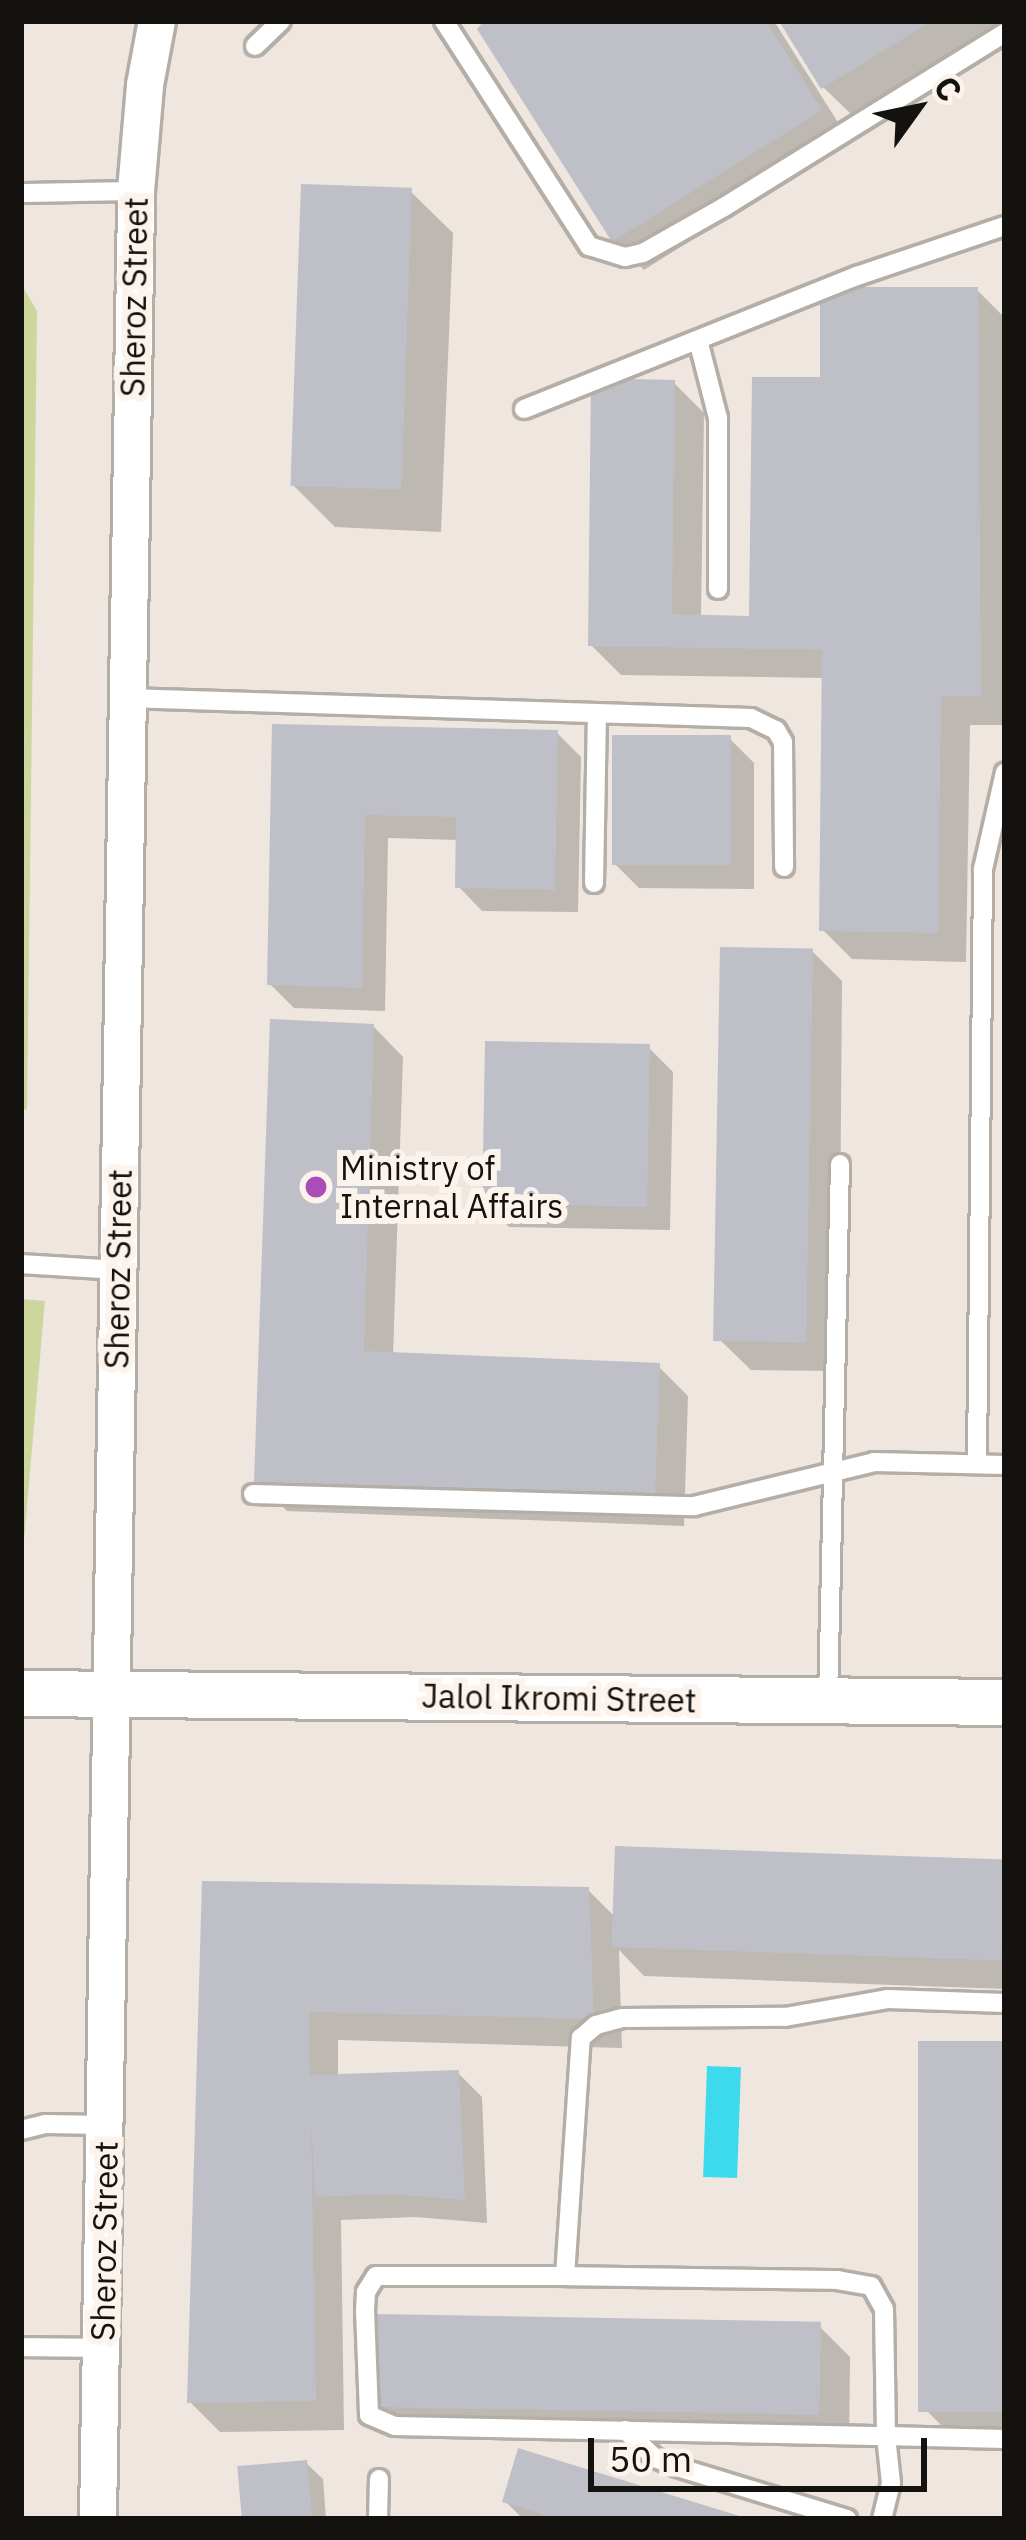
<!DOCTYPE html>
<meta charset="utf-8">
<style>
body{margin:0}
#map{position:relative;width:1026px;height:2540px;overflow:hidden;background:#eee6df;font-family:"IBM Plex Sans",sans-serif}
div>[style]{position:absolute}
.green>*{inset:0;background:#cdd69d;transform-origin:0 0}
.water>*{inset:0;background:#3ddaee;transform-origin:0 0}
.shadow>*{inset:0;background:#0003}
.building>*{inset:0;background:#bfbfc8;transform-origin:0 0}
.roads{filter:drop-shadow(3px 0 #b5aea7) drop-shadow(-3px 0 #b5aea7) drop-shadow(0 3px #b5aea7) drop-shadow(0 -3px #b5aea7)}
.service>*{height:18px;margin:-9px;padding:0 9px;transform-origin:9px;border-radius:9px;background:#fff}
.minor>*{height:36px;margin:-18px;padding:0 18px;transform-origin:18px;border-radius:18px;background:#fff}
.tertiary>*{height:45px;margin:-22.5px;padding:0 22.5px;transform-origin:22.5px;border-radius:22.5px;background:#fff}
.dots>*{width:33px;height:33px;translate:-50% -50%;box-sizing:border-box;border:6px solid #fbf3ec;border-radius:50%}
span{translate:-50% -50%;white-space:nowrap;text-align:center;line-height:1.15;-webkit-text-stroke:12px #fbf3ec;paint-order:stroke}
.street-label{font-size:33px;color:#14120f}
.poi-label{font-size:33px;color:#14120f}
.left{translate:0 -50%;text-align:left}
.frame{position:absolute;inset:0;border:24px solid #14120f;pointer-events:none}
.north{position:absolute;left:858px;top:48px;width:120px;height:120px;-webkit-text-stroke:9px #fbf3ec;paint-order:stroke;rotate:57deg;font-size:33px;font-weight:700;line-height:48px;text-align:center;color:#14120f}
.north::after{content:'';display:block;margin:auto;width:42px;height:54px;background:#14120f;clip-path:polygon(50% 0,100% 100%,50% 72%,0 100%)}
.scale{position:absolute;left:588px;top:2438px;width:339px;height:54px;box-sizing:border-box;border:6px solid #14120f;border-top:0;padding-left:15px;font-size:36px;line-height:42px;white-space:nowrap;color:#14120f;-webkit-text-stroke:9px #fbf3ec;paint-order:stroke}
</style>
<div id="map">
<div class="green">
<i style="clip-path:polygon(21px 284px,37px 311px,27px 1109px,21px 1110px)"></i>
<i style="left:21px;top:1299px;width:24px;height:321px;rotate:5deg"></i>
</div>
<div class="water">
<i style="left:707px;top:2066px;width:34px;height:111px;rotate:2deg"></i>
</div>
<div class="shadow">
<i style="clip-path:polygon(488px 21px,774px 21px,849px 140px,644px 270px,614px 240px)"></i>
<i style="clip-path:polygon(782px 21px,1005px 21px,1005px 24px,854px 117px,824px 88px)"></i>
<i style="clip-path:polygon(410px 191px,453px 233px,441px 532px,335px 527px,293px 485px)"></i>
<i style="clip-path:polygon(977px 290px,1005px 318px,1005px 725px,970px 725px,966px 962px,852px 959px,822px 929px,824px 678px,621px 675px,591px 645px,674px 383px,704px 413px,701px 618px,752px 619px,823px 380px)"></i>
<i style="clip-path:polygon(275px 727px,557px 733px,581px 757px,578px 912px,482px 911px,458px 886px,459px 840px,388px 838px,385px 1011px,294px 1008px,270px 984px)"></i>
<i style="clip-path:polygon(730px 739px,754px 763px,754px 889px,639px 888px,615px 864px)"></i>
<i style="clip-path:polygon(812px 951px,842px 981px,839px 1371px,751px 1370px,720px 1340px)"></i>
<i style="clip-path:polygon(373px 1026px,403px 1057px,393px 1356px,658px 1366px,688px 1396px,684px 1526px,287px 1511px,257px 1481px)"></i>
<i style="clip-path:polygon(649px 1048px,673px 1072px,670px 1230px,509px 1227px,485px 1203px)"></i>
<i style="clip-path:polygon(1005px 1863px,1005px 1989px,644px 1976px,619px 1950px,622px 2048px,338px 2040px,338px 2077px,458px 2073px,482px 2097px,487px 2223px,415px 2217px,341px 2220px,344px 2430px,220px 2432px,190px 2402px,205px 1884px,588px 1890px,615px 1917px)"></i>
<i style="clip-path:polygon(1005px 2044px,1005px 2441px,957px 2441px,927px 2411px)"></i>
<i style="clip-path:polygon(820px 2327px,850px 2357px,849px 2446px,405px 2436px,375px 2406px)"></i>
<i style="clip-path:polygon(306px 2463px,323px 2479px,326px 2519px,245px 2519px)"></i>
<i style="clip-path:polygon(505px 2501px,739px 2519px,523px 2519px)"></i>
</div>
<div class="building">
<i style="clip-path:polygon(484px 21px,766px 21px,822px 110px,612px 242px,477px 29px)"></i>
<i style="clip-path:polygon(779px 21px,932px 21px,821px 89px)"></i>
<i style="left:301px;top:184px;width:111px;height:302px;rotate:2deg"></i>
<i style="clip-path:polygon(820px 287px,978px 287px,981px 696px,941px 696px,938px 933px,819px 931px,822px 650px,588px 646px,591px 378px,675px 380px,672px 614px,749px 616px,752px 377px,820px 377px)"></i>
<i style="clip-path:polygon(272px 724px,558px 730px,555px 890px,455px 888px,456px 817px,365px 815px,362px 988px,267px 985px)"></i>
<i style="left:612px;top:735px;width:119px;height:130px"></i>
<i style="left:720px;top:947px;width:93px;height:394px;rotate:1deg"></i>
<i style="clip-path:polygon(270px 1019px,374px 1024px,364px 1351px,660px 1363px,655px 1497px,254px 1482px)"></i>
<i style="left:485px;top:1041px;width:165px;height:163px;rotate:1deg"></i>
<i style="left:615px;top:1846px;width:390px;height:101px;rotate:2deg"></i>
<i style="clip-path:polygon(202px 1881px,589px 1887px,594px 2019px,309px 2012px,310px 2075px,459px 2070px,465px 2200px,389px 2194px,315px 2197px,311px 2118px,316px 2401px,187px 2403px)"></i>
<i style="left:1005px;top:2041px;width:371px;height:87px;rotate:90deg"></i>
<i style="left:374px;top:2314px;width:447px;height:93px;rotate:1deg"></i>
<i style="clip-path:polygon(518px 2448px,746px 2518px,746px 2519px,557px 2519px,502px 2502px)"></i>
<i style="left:307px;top:2460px;width:59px;height:70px;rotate:85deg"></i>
</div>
<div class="roads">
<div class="service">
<i style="left:444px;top:21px;width:268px;rotate:57.2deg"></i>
<i style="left:589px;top:246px;width:38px;rotate:17deg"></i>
<i style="left:625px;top:257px;width:18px;rotate:-13deg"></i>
<i style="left:643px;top:253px;width:93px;rotate:-29.6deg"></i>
<i style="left:724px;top:207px;width:331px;rotate:-31.8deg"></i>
<i style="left:255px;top:46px;width:36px;rotate:-44deg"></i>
<i style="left:21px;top:193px;width:115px;rotate:-1deg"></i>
<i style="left:698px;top:340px;width:81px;rotate:75.6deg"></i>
<i style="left:718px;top:418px;width:171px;rotate:90deg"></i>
<i style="left:524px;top:409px;width:359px;rotate:-21.8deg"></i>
<i style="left:857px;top:276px;width:156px;rotate:-18.7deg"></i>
<i style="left:127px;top:698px;width:624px;rotate:1.84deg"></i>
<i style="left:751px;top:718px;width:28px;rotate:26deg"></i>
<i style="left:776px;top:730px;width:14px;rotate:60deg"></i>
<i style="left:783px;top:742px;width:125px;rotate:89.5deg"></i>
<i style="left:594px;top:883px;width:170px;rotate:-89deg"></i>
<i style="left:21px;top:1264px;width:97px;rotate:3.5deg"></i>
<i style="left:977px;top:1464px;width:595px;rotate:-89.42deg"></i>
<i style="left:983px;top:869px;width:99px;rotate:-77.2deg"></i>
<i style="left:253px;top:1494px;width:441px;rotate:1.6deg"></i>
<i style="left:694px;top:1506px;width:185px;rotate:-13.7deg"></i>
<i style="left:874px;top:1462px;width:131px;rotate:1.3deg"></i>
<i style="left:828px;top:1700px;width:536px;rotate:-88.72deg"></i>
<i style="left:21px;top:2130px;width:25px;rotate:-14deg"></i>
<i style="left:45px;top:2124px;width:61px;rotate:0.9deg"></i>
<i style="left:565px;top:2276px;width:189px;rotate:180deg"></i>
<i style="left:376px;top:2276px;width:19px;rotate:122deg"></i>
<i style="left:366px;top:2292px;width:18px;rotate:93deg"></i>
<i style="left:365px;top:2310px;width:105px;rotate:87.8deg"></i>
<i style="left:369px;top:2415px;width:28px;rotate:23deg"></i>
<i style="left:395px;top:2426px;width:491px;rotate:1.2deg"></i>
<i style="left:886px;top:2436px;width:127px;rotate:-90.9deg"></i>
<i style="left:884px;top:2309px;width:26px;rotate:-119deg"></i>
<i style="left:871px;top:2286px;width:34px;rotate:-170deg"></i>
<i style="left:838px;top:2280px;width:273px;rotate:-179.2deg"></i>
<i style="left:565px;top:2276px;width:239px;rotate:-86.2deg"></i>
<i style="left:581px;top:2038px;width:20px;rotate:-41deg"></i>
<i style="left:596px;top:2025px;width:27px;rotate:-15deg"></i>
<i style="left:622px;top:2018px;width:163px;rotate:-0.4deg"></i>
<i style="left:785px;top:2017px;width:105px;rotate:-9.9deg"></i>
<i style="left:888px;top:1999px;width:117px;rotate:2deg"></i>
<i style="left:21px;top:2347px;width:81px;rotate:0.7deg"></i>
<i style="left:625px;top:2430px;width:41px;rotate:43deg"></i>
<i style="left:655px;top:2458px;width:24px;rotate:22deg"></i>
<i style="left:677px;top:2467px;width:178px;rotate:17deg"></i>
<i style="left:378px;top:2519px;width:40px;rotate:-88.6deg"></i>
<i style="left:882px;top:2519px;width:37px;rotate:-76deg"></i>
<i style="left:891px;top:2483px;width:47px;rotate:-96.1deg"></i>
<i style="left:886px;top:2436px;width:119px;rotate:1.4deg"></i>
</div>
<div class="minor">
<i style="left:98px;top:2519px;width:2328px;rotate:-89.06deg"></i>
<i style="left:136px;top:191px;width:106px;rotate:-85.1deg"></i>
<i style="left:145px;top:85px;width:65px;rotate:-79.4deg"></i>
</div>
<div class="tertiary">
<i style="left:21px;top:1693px;width:984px;rotate:0.52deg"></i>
</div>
</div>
<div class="dots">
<i style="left:316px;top:1187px;background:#aa4db8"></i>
</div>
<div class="street-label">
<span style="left:134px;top:297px;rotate:-89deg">Sheroz Street</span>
<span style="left:118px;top:1269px;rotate:-89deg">Sheroz Street</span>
<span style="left:559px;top:1698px;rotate:1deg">Jalol Ikromi Street</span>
<span style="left:104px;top:2241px;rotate:-89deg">Sheroz Street</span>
</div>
<div class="poi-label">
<span class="left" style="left:340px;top:1187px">Ministry of<br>Internal Affairs</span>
</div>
<div class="frame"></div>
<div class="north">С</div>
<div class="scale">50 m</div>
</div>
